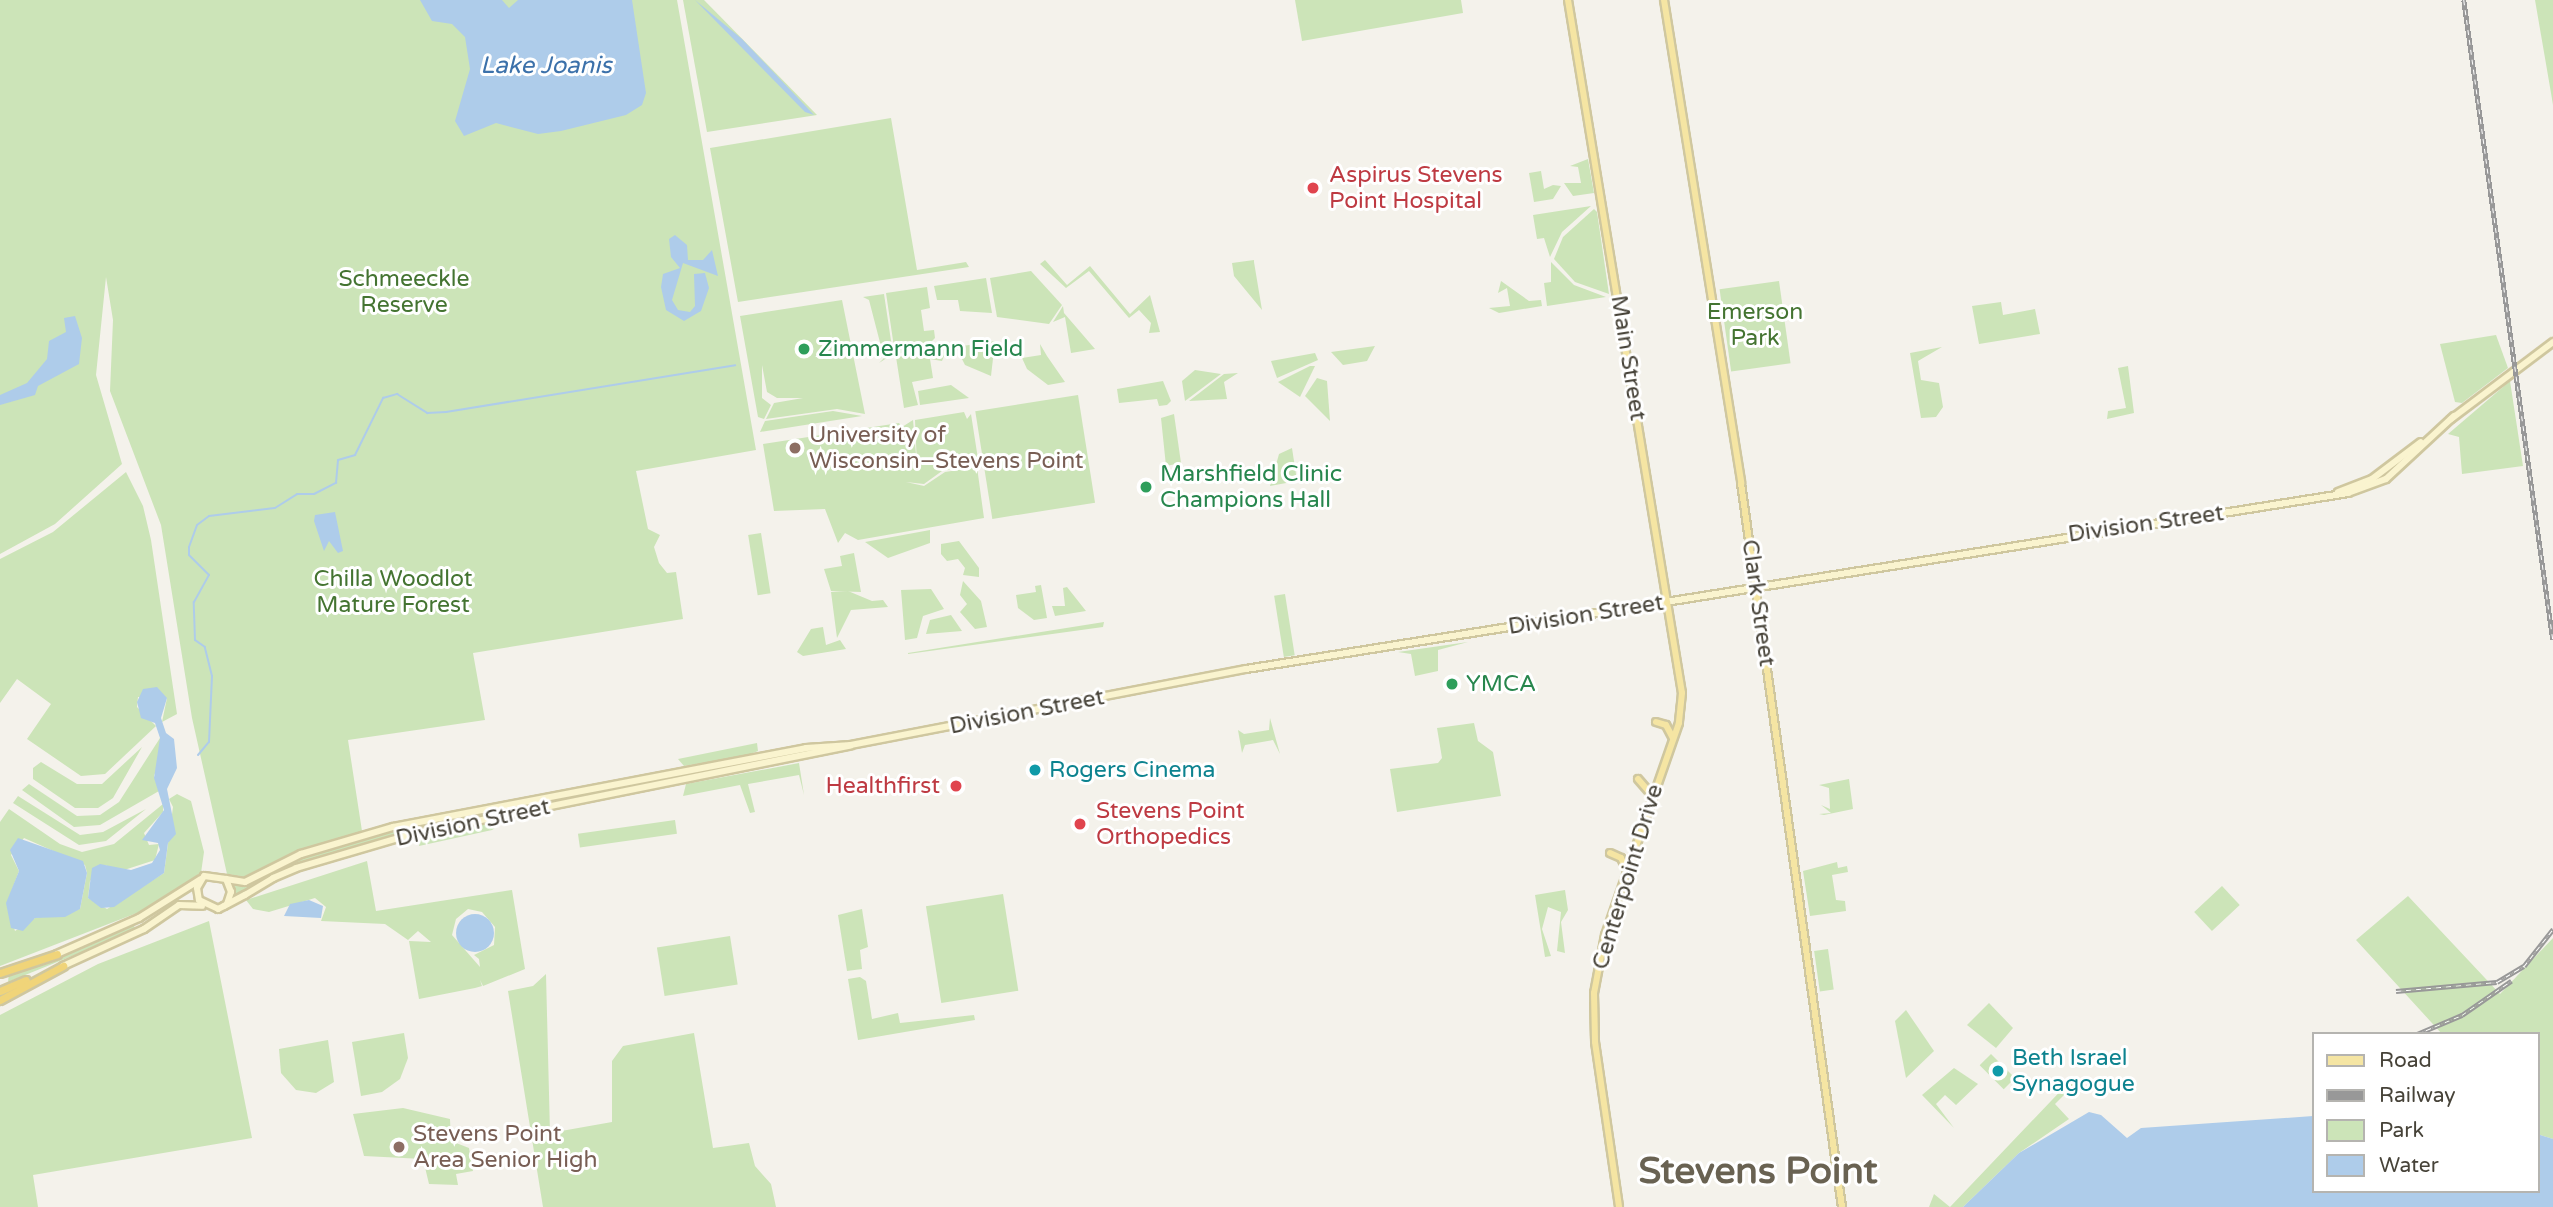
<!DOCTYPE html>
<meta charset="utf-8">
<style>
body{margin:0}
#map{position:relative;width:2553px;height:1207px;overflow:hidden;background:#f4f2eb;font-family:"Varela Round",sans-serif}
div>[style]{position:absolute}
.green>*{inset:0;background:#cce4b8;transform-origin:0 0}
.water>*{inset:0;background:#aeccea}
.round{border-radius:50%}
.stream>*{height:2px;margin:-1px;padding:0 1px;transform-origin:1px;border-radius:1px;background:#aeccea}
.roads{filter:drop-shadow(2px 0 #cfc79f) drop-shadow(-2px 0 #cfc79f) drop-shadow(0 2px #cfc79f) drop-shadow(0 -2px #cfc79f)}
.secondary>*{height:6px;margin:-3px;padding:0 3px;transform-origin:3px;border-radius:3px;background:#faf4cf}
.primary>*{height:6px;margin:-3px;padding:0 3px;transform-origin:3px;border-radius:3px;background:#f5e5a3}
.highway>*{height:7px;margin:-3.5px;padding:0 3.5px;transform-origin:3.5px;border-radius:3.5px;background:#f0d479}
.rail>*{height:4.5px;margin-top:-2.25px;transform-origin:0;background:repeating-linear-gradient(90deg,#fff 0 5px,#989898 0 10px);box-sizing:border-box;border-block:2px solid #989898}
.dots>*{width:19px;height:19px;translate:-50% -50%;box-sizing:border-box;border:4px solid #fff;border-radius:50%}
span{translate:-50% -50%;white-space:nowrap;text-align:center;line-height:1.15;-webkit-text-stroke:6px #fff;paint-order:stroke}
.health-label{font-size:23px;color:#be3a42}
.left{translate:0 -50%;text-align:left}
.right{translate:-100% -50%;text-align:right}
.park-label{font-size:23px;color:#447431}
.leisure-label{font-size:23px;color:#27864d}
.street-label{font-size:23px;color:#474339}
.education-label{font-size:23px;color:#785e54}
.culture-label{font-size:23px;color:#0d838f}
.water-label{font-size:24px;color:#3c71aa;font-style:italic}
.town-label{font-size:37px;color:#696252;font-weight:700}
.legend{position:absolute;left:2312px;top:1032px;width:228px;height:161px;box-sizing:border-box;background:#fff;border:2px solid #b5b4b0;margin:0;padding:9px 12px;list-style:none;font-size:21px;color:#474339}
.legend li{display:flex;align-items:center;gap:14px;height:35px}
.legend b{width:35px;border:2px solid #b5b4b0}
</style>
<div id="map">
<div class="green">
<i style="clip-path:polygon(0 0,677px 0,756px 450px,636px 471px,648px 529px,660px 535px,654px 547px,659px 563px,667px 573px,676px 572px,683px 619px,473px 653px,485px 720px,348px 740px,362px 831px,246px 877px,227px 874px,192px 718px,161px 525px,110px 391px,113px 320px,106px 277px,96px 375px,122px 464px,55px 524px,0 554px)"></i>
<i style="clip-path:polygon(683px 0,704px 0,817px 115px,707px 132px)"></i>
<i style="clip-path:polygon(1295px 0,1461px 0,1463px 13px,1302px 41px)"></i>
<i style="clip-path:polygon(2535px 0,2553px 0,2553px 105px,2551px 93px)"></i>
<i style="clip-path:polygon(891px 118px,917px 270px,966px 262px,969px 267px,738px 302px,710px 148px)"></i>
<i style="clip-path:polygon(1588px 159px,1594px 193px,1573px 196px,1564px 183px,1581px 183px,1578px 167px,1570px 166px)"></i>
<i style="clip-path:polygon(1541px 171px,1544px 189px,1553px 185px,1561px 186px,1553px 199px,1534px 202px,1529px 173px)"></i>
<i style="clip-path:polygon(1591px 206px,1562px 232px,1550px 257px,1544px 238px,1537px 239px,1533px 215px)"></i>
<i style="clip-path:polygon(1594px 209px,1597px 212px,1609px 294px,1575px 282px,1554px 259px,1563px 237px)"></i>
<i style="clip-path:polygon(1045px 260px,1067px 285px,1090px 266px,1130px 314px,1150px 295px,1160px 332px,1149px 333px,1151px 323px,1139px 310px,1129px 318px,1089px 271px,1066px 288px,1040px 264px)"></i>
<i style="clip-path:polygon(1254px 260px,1254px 262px,1262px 310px,1234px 276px,1232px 263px)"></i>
<i style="clip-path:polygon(1551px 262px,1574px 285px,1606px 297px,1547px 306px,1544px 283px,1551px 282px)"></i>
<i style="clip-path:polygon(1031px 271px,1062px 305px,1049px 324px,997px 317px,990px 278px)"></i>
<i style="clip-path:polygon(986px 278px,992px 313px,960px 311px,958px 300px,937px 300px,934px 286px)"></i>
<i style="clip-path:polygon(1501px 281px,1529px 301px,1541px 300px,1542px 306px,1499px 313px,1489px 308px,1510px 306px,1507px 288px,1498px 293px)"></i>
<i style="left:1779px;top:281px;width:83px;height:60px;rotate:82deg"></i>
<i style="clip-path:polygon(927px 287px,930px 308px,921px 310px,924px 331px,934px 330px,935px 338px,923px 350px,895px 354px,886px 293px)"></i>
<i style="clip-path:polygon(884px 294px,893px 354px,879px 363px,884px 358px,869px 300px,863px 297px)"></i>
<i style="clip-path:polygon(842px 300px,865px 414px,837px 409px,766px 419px,774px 403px,803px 398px,777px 398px,767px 392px,762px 365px,762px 398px,771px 405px,764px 419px,758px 417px,740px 316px)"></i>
<i style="clip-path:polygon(2001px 302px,2003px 315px,2035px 309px,2040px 334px,1979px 344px,1972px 306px)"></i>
<i style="clip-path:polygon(1063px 306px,1064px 313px,1095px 349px,1071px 353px,1065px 317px,1053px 322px)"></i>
<i style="clip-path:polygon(2496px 335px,2508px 368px,2462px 403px,2455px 402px,2440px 344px)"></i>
<i style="clip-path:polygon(995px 341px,991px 376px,965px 365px,956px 347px)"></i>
<i style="clip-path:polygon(1040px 344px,1047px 356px,1065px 382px,1048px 385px,1027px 369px,1022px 358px,1041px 355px)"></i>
<i style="clip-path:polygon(1375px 346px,1367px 361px,1343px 365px,1331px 352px)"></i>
<i style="clip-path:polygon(1942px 347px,1918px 361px,1921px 380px,1939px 383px,1943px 407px,1936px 417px,1921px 418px,1910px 353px)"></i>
<i style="clip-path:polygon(947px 349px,942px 361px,930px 359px,933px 378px,912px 382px,918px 405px,904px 408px,896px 357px)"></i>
<i style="clip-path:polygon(1315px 353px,1318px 360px,1277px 378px,1271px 361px)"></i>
<i style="clip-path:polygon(1315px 366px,1300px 397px,1278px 382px,1310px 366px)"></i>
<i style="clip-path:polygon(2128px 366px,2134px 413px,2107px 419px,2108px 411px,2126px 408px,2118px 368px)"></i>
<i style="clip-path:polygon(1195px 370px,1221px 374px,1185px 401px,1182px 381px)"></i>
<i style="clip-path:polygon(1238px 373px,1224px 382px,1227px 399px,1189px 401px,1224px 374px)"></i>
<i style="clip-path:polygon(1317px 378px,1327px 381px,1330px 421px,1305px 396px)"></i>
<i style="clip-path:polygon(1163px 381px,1171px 401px,1167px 405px,1159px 406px,1157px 399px,1119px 403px,1117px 389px)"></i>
<i style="clip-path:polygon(2510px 381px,2523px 466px,2462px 474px,2459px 437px,2448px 434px)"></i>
<i style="clip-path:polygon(951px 385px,969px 398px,920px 405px,918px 391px)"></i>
<i style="left:1078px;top:395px;width:109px;height:104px;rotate:81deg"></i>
<i style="clip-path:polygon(833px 411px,862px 416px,760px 432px,765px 421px)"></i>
<i style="clip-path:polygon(964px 412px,967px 419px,971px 414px,978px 459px,973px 464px,978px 463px,942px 471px,924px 484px,906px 482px,924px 486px,945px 472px,977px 467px,984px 518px,858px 540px,845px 533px,838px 543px,825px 509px,774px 511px,763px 444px,899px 423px,902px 427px,913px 420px,917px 466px,915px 420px)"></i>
<i style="clip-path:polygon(1174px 414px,1181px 463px,1166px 466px,1161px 418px)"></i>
<i style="clip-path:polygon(1292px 448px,1297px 481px,1270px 486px,1279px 454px)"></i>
<i style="clip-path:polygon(126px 472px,143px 506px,151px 540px,177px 714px,162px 722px,167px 698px,138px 697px,137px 707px,156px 726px,105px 774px,81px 776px,27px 739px,51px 704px,17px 679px,0 703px,0 559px,53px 532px)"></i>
<i style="clip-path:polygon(930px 530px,930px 543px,888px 558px,865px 542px)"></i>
<i style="left:761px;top:533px;width:61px;height:13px;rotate:81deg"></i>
<i style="clip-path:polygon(959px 541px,979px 568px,979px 577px,963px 575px,965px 568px,958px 559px,947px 561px,941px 554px,941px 544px)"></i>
<i style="clip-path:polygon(854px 553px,861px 592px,831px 591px,824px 569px,842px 566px,840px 556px)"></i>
<i style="clip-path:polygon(963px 581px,981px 601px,987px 627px,975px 629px,960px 612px,967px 604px,960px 595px)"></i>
<i style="clip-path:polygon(1041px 585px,1047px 618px,1034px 620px,1018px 608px,1016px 595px,1036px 592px,1035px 586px)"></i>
<i style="clip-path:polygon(1067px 587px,1086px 611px,1055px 616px,1052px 606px,1065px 606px,1063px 588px)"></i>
<i style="clip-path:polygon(931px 589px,944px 609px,923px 616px,917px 638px,905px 640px,901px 590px)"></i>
<i style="clip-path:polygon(848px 591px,872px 601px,883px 600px,888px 607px,851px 610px,837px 638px,831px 592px)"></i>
<i style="left:1285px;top:594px;width:62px;height:11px;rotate:81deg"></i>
<i style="clip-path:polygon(951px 615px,962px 631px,926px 634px,930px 620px)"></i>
<i style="clip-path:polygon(1104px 622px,1103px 627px,908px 654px,908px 653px)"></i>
<i style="clip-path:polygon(823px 627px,826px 645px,840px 640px,846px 649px,803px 656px,797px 652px,811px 629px)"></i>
<i style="clip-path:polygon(1468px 642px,1438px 650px,1438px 671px,1415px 676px,1411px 654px,1398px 652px)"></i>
<i style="clip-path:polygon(1270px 718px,1280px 754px,1273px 740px,1245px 745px,1242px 753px,1238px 730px,1244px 734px,1269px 730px)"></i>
<i style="clip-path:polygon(1474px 723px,1478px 741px,1493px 752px,1501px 796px,1397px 812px,1390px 769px,1438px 763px,1442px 758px,1437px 728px)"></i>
<i style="clip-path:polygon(160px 738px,162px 753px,154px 776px,159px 791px,100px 825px,74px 827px,22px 790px,29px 784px,77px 816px,100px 815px,119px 802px)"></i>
<i style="clip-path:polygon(757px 743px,758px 751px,748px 755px,684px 766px,678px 759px)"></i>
<i style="clip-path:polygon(142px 747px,113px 798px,98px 808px,75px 808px,33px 779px,33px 768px,41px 762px,77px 784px,102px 784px)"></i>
<i style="clip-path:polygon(799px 763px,804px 795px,799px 775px,748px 784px,755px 812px,750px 813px,740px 785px,683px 796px,686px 784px)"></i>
<i style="clip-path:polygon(1849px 779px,1853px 809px,1824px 815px,1819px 814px,1831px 813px,1821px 805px,1830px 809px,1829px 788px,1819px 785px)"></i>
<i style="clip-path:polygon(evenodd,177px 794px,191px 801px,204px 852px,201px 873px,142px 911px,0 966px,0 822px,9px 809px,60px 844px,82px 852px,114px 844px,163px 804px,163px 812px,144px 833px,149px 845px,159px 844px,155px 860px,121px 871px,105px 865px,90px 881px,88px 898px,107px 909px,164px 873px,173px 807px,169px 799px,177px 794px,24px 838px,85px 865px,87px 873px,80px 909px,35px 918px,15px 931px,7px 903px,19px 871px,11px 855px,24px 838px)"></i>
<i style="clip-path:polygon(18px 796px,80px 835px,103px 832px,146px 809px,106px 841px,79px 845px,13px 803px)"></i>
<i style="clip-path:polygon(497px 819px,504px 822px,492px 830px,419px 846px,421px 836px)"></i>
<i style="left:675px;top:820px;width:14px;height:98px;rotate:82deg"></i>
<i style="clip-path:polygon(396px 830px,408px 831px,281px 871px,233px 898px,232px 884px,248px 884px,293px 861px)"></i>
<i style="clip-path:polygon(evenodd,367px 861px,376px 911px,512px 890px,525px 969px,483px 986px,480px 980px,482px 986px,475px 988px,419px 999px,409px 941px,431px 942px,418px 931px,408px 940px,385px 924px,321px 921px,326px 907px,315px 898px,269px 912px,253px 909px,246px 900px,367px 861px,468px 909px,482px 912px,495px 927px,494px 945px,474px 955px,479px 959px,480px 967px,452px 935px,456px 919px,468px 909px)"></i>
<i style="clip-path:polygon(1837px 862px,1838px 868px,1847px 866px,1848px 872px,1832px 875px,1836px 900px,1845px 901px,1846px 911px,1810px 916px,1803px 871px)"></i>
<i style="left:2222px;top:886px;width:26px;height:38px;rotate:47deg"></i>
<i style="clip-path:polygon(1565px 890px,1568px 910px,1561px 922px,1565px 953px,1557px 951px,1561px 912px,1548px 907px,1542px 929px,1551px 956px,1545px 957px,1535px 895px)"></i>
<i style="left:1003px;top:894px;width:98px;height:78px;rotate:81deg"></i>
<i style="clip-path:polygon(2408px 896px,2500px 994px,2553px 938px,2553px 1139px,2537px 1134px,2537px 1034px,2442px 1034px,2356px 940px)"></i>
<i style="clip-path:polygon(862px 909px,868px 947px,860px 950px,862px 969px,847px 971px,838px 915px)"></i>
<i style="clip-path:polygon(209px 921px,252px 1138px,33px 1175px,38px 1207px,0 1207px,0 1015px,98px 964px)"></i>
<i style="clip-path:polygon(133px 924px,136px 930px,8px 982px,9px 973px)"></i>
<i style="left:730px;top:936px;width:49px;height:74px;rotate:81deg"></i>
<i style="left:1828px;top:949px;width:41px;height:14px;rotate:82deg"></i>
<i style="clip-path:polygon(546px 974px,550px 1133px,612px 1122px,612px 1061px,623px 1046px,694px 1033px,713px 1148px,749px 1143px,755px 1166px,771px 1184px,776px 1207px,543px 1207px,508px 991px,533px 986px)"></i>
<i style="clip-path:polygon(860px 977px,866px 981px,872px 1019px,898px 1013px,900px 1023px,974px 1015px,975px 1020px,858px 1040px,848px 979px)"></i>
<i style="clip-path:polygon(1989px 1003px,2013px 1028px,1996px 1048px,1967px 1025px)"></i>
<i style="clip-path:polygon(1906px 1010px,1934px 1051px,1906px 1078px,1895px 1021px)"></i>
<i style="clip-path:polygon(404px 1033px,408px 1058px,400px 1079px,382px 1092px,361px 1096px,352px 1042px)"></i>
<i style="clip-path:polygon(328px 1040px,334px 1082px,316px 1093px,296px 1090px,281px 1073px,279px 1049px)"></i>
<i style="left:1991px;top:1054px;width:34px;height:16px;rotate:45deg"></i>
<i style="clip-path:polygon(1954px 1068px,1978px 1084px,1956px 1105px,1945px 1095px,1936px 1104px,1954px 1128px,1922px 1095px)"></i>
<i style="clip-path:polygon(2070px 1081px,2074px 1085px,2055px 1104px,2069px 1119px,2019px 1153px,1963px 1207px,1929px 1207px,1934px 1194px,1950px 1207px)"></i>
<i style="clip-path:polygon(403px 1108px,450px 1119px,451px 1141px,469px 1148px,473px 1171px,456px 1174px,458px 1185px,429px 1184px,423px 1159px,364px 1156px,353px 1114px)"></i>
</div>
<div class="water">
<i style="clip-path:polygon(420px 0,502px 0,509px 8px,518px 0,632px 0,646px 93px,642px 105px,626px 115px,561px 131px,538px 134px,496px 123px,464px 136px,455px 121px,470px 69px,465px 37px,452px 24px,432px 21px)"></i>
<i style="clip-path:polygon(695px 0,742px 39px,814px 115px,805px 112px)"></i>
<i style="clip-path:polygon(675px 235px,687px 245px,688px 260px,703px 260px,712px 250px,718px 276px,683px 263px,672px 300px,678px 310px,690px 312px,695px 306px,694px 274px,705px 273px,709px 288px,701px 311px,684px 321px,666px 310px,661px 287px,663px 274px,680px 268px,671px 257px,669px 239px)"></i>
<i style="clip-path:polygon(75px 316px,82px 338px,79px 364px,38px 386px,35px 395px,0 405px,0 395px,27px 383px,47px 359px,49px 341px,66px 332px,64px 318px)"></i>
<i style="clip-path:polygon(335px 512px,343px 551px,338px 553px,329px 541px,324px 551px,314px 521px,315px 515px)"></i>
<i style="clip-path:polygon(157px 687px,167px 698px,161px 718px,166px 733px,174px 739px,177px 768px,167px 789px,176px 834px,168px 843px,164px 873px,114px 907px,101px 908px,88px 898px,92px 868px,100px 864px,131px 870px,152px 863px,160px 850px,158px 843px,142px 840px,164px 810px,154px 778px,160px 738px,155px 723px,141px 718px,137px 702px,143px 689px)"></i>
<i style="clip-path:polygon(18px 838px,83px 861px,87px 873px,80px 909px,65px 917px,35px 918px,23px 931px,11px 928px,6px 903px,19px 871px,10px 850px)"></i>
<i style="clip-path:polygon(309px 900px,323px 906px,321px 918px,284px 916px,290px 904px)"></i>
<i class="round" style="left:456px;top:914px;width:38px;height:38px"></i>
<i style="clip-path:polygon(2089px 1112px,2101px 1115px,2127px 1138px,2141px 1128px,2313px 1116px,2313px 1191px,2537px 1191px,2537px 1134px,2553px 1139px,2553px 1207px,1963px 1207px,2019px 1153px)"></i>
</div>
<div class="stream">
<i style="left:198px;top:755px;width:17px;rotate:-50deg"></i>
<i style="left:209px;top:742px;width:66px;rotate:-87.4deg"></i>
<i style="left:212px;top:676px;width:30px;rotate:-104deg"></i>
<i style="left:205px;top:647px;width:12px;rotate:-145deg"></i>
<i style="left:195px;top:640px;width:38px;rotate:-92deg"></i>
<i style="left:194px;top:602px;width:31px;rotate:-61deg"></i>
<i style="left:209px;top:575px;width:28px;rotate:-135deg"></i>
<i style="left:189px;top:555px;width:8px;rotate:-90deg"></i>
<i style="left:189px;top:547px;width:23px;rotate:-70deg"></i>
<i style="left:197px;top:525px;width:15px;rotate:-37deg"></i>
<i style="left:209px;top:516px;width:66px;rotate:-6.9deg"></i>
<i style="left:275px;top:508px;width:26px;rotate:-32deg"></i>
<i style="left:297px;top:494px;width:17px"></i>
<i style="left:314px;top:494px;width:25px;rotate:-27deg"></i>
<i style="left:336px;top:483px;width:23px;rotate:-85deg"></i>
<i style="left:338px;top:460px;width:18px;rotate:-16deg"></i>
<i style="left:355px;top:455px;width:64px;rotate:-63.8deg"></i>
<i style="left:383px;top:398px;width:15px;rotate:-16deg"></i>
<i style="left:397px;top:394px;width:36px;rotate:32deg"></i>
<i style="left:427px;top:413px;width:19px;rotate:-3deg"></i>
<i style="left:446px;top:412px;width:293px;rotate:-9.2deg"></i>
</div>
<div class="roads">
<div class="secondary">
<i style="left:2451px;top:419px;width:128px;rotate:-37deg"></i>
<i style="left:2338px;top:492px;width:36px;rotate:-21deg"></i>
<i style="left:2372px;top:479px;width:61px;rotate:-37.1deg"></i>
<i style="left:226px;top:879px;width:19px;rotate:9deg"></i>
<i style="left:245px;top:882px;width:63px;rotate:-26.6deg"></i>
<i style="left:301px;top:854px;width:96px;rotate:-16.4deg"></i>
<i style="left:393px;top:827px;width:420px;rotate:-10.8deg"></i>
<i style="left:806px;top:748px;width:45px;rotate:-3.8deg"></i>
<i style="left:851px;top:745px;width:402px;rotate:-10.9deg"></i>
<i style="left:1246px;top:669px;width:1116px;rotate:-9.07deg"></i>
<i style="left:2348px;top:493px;width:40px;rotate:-20.2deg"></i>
<i style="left:2386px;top:479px;width:93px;rotate:-42.8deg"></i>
<i style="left:227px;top:904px;width:13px;rotate:-72deg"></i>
<i style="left:231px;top:892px;width:14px;rotate:-111deg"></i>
<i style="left:226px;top:879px;width:22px;rotate:-172deg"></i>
<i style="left:204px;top:876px;width:14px;rotate:120deg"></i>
<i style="left:197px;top:888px;width:12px;rotate:81deg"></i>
<i style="left:199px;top:900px;width:21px;rotate:25deg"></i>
<i style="left:218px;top:909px;width:7px;rotate:-27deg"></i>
<i style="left:224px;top:906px;width:24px;rotate:-28deg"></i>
<i style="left:245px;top:895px;width:33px;rotate:-31deg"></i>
<i style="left:273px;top:878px;width:25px;rotate:-23deg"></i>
<i style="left:296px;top:868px;width:121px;rotate:-16.3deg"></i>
<i style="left:412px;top:834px;width:447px;rotate:-11.4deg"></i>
<i style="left:57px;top:954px;width:90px;rotate:-23.7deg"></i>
<i style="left:139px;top:918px;width:73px;rotate:-32.2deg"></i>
<i style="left:63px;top:966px;width:89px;rotate:-24.6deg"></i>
<i style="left:144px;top:929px;width:42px;rotate:-34.4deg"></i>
<i style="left:179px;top:905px;width:23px;rotate:2deg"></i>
</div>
<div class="primary">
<i style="left:1568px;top:0;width:702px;rotate:80.66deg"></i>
<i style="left:1682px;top:693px;width:30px;rotate:96deg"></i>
<i style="left:1679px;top:723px;width:225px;rotate:109.2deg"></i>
<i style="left:1605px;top:935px;width:59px;rotate:100.7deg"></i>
<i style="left:1594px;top:993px;width:49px;rotate:88.8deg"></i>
<i style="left:1595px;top:1042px;width:167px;rotate:81.7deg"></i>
<i style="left:1664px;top:0;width:489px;rotate:80.9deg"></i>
<i style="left:1741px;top:483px;width:731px;rotate:82.06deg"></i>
<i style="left:1656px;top:722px;width:10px;rotate:17deg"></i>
<i style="left:1666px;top:725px;width:15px;rotate:62deg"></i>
<i style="left:1638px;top:779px;width:21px;rotate:49deg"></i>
<i style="left:1610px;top:853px;width:12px;rotate:24deg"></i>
<i style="left:1621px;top:858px;width:13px;rotate:63deg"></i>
</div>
<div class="highway">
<i style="left:0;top:973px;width:60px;rotate:-18.4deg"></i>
<i style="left:0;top:991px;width:28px;rotate:-23deg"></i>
<i style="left:0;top:1000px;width:72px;rotate:-28.4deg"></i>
</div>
</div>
<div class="rail">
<i style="left:2464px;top:0;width:646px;rotate:82.08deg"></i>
<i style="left:2396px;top:991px;width:101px;rotate:-5.1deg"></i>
<i style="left:2497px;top:982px;width:31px;rotate:-31deg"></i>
<i style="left:2524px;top:966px;width:47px;rotate:-51.9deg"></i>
<i style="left:2417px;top:1034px;width:49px;rotate:-22.9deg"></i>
<i style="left:2462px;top:1015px;width:60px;rotate:-34.8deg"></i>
</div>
<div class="dots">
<i style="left:1313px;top:188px;background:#e0444e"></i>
<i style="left:804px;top:349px;background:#2e9e5b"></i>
<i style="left:795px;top:448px;background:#8d6e63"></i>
<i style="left:1146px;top:487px;background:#2e9e5b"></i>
<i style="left:1452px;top:684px;background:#2e9e5b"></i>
<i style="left:1035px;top:770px;background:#0f9aa8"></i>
<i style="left:956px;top:786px;background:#e0444e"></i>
<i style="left:1080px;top:824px;background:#e0444e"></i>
<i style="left:1998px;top:1071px;background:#0f9aa8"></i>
<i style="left:399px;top:1147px;background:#8d6e63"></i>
</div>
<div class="health-label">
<span class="left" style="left:1329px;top:188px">Aspirus Stevens<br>Point Hospital</span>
<span class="right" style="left:940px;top:786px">Healthfirst</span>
<span class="left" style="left:1096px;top:824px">Stevens Point<br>Orthopedics</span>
</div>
<div class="park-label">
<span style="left:404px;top:292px">Schmeeckle<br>Reserve</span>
<span style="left:1755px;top:325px">Emerson<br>Park</span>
<span style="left:393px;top:592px">Chilla Woodlot<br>Mature Forest</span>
</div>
<div class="leisure-label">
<span class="left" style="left:818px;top:349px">Zimmermann Field</span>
<span class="left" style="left:1160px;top:487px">Marshfield Clinic<br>Champions Hall</span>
<span class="left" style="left:1466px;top:684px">YMCA</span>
</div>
<div class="street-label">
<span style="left:1628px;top:358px;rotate:81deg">Main Street</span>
<span style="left:2146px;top:524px;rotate:-8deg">Division Street</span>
<span style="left:1758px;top:603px;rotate:82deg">Clark Street</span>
<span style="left:1586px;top:615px;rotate:-9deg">Division Street</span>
<span style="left:1027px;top:712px;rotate:-11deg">Division Street</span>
<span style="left:473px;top:823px;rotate:-12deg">Division Street</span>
<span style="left:1628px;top:877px;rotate:-73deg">Centerpoint Drive</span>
</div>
<div class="education-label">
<span class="left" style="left:809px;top:448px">University of<br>Wisconsin–Stevens Point</span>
<span class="left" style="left:413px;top:1147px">Stevens Point<br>Area Senior High</span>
</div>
<div class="culture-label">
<span class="left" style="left:1049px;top:770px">Rogers Cinema</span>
<span class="left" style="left:2012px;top:1071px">Beth Israel<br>Synagogue</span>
</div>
<div class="water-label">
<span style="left:546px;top:66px">Lake Joanis</span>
</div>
<div class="town-label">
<span style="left:1758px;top:1172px">Stevens Point</span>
</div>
<ul class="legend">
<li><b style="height:9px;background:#f5e5a3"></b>Road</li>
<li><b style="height:9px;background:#989898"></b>Railway</li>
<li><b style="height:19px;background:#cce4b8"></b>Park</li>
<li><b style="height:19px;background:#aeccea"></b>Water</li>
</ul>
</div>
